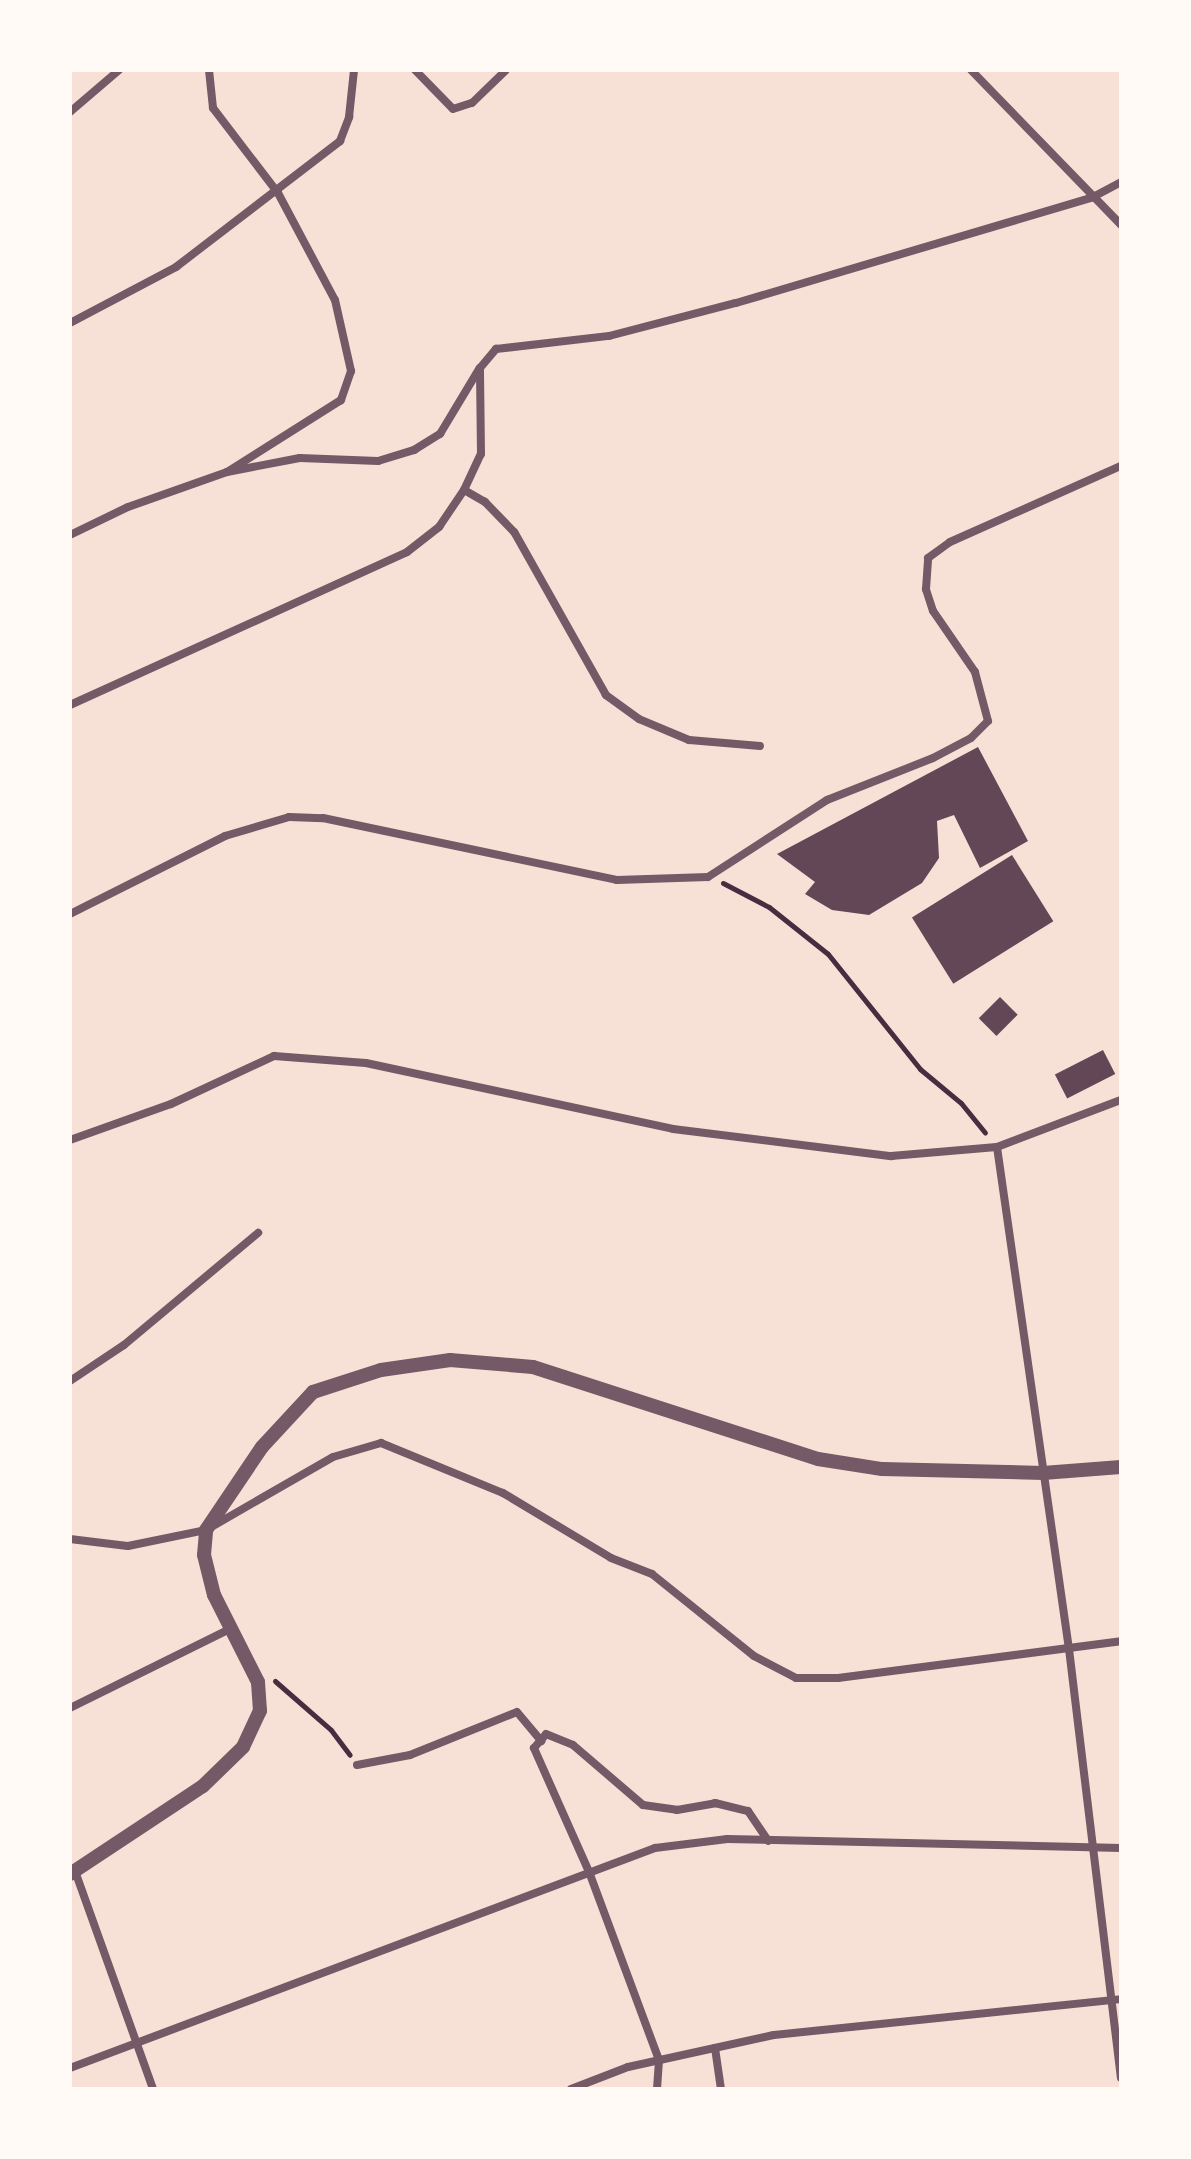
<!DOCTYPE html>
<style>
body{margin:0}
#map{position:relative;width:1191px;height:2159px;overflow:hidden;background:#f7e1d7;font-family:Rubik,sans-serif}
div>[style]{position:absolute}
.building>*{inset:0;background:#644757;transform-origin:0 0}
.path>*{height:5px;margin:-2.5px;padding:0 2.5px;transform-origin:2.5px;border-radius:2.5px;background:#4a2c40}
.minor>*{height:8px;margin:-4px;padding:0 4px;transform-origin:4px;border-radius:4px;background:#755966}
.tertiary>*{height:14px;margin:-7px;padding:0 7px;transform-origin:7px;border-radius:7px;background:#755966}
span{translate:-50% -50%;white-space:nowrap;text-align:center;line-height:1.15;-webkit-text-stroke:6px #fffaf5;paint-order:stroke}
.frame{position:absolute;inset:0;border:72px solid #fffaf5;pointer-events:none}
</style>
<div id="map">
<div class="building">
<i style="clip-path:polygon(978px 747px,1028px 841px,980px 868px,954px 815px,937px 821px,939px 858px,922px 883px,869px 915px,832px 910px,805px 894px,815px 882px,777px 854px)"></i>
<i style="left:1012px;top:855px;width:78px;height:118px;rotate:58deg"></i>
<i style="left:1000px;top:997px;width:25px;height:30px;rotate:45deg"></i>
<i style="left:1103px;top:1050px;width:27px;height:54px;rotate:63deg"></i>
</div>
<div class="path">
<i style="left:723px;top:883px;width:52px;rotate:27.6deg"></i>
<i style="left:769px;top:907px;width:75px;rotate:38.5deg"></i>
<i style="left:828px;top:954px;width:147px;rotate:51.3deg"></i>
<i style="left:920px;top:1069px;width:53px;rotate:39.7deg"></i>
<i style="left:961px;top:1103px;width:38px;rotate:51deg"></i>
<i style="left:275px;top:1681px;width:74px;rotate:41.2deg"></i>
<i style="left:331px;top:1730px;width:31px;rotate:53deg"></i>
</div>
<div class="minor">
<i style="left:209px;top:70px;width:38px;rotate:84deg"></i>
<i style="left:213px;top:108px;width:107px;rotate:52.6deg"></i>
<i style="left:278px;top:193px;width:121px;rotate:62deg"></i>
<i style="left:335px;top:300px;width:73px;rotate:77.3deg"></i>
<i style="left:351px;top:371px;width:31px;rotate:109deg"></i>
<i style="left:341px;top:400px;width:135px;rotate:147.7deg"></i>
<i style="left:415px;top:70px;width:54px;rotate:45.7deg"></i>
<i style="left:453px;top:109px;width:20px;rotate:-18deg"></i>
<i style="left:472px;top:103px;width:47px;rotate:-44.1deg"></i>
<i style="left:971px;top:70px;width:216px;rotate:45.9deg"></i>
<i style="left:70px;top:112px;width:65px;rotate:-40.6deg"></i>
<i style="left:70px;top:323px;width:120px;rotate:-27.8deg"></i>
<i style="left:176px;top:267px;width:207px;rotate:-37.5deg"></i>
<i style="left:340px;top:141px;width:26px;rotate:-69deg"></i>
<i style="left:349px;top:117px;width:47px;rotate:-83.9deg"></i>
<i style="left:70px;top:535px;width:64px;rotate:-25.8deg"></i>
<i style="left:128px;top:507px;width:105px;rotate:-19.5deg"></i>
<i style="left:227px;top:472px;width:74px;rotate:-10.9deg"></i>
<i style="left:300px;top:458px;width:78px;rotate:2.2deg"></i>
<i style="left:378px;top:461px;width:38px;rotate:-17deg"></i>
<i style="left:414px;top:450px;width:31px;rotate:-32deg"></i>
<i style="left:440px;top:434px;width:76px;rotate:-59deg"></i>
<i style="left:70px;top:705px;width:370px;rotate:-24.4deg"></i>
<i style="left:407px;top:552px;width:41px;rotate:-38deg"></i>
<i style="left:439px;top:527px;width:45px;rotate:-56deg"></i>
<i style="left:760px;top:746px;width:71px;rotate:-175.2deg"></i>
<i style="left:689px;top:740px;width:54px;rotate:-157.2deg"></i>
<i style="left:639px;top:719px;width:41px;rotate:-144deg"></i>
<i style="left:606px;top:695px;width:187px;rotate:-119.4deg"></i>
<i style="left:514px;top:532px;width:42px;rotate:-134deg"></i>
<i style="left:485px;top:502px;width:24px;rotate:-150deg"></i>
<i style="left:464px;top:490px;width:40px;rotate:-65deg"></i>
<i style="left:481px;top:454px;width:86px;rotate:-90.7deg"></i>
<i style="left:480px;top:368px;width:25px;rotate:-50deg"></i>
<i style="left:496px;top:349px;width:114px;rotate:-6.6deg"></i>
<i style="left:609px;top:336px;width:131px;rotate:-14.6deg"></i>
<i style="left:736px;top:303px;width:372px;rotate:-16.5deg"></i>
<i style="left:1093px;top:197px;width:32px;rotate:-28deg"></i>
<i style="left:70px;top:914px;width:174px;rotate:-26.7deg"></i>
<i style="left:225px;top:836px;width:67px;rotate:-16.5deg"></i>
<i style="left:289px;top:817px;width:34px;rotate:2deg"></i>
<i style="left:323px;top:818px;width:300px;rotate:11.9deg"></i>
<i style="left:617px;top:880px;width:91px;rotate:-1.9deg"></i>
<i style="left:708px;top:877px;width:142px;rotate:-32.9deg"></i>
<i style="left:827px;top:800px;width:114px;rotate:-21.6deg"></i>
<i style="left:933px;top:758px;width:43px;rotate:-27.8deg"></i>
<i style="left:971px;top:738px;width:24px;rotate:-45deg"></i>
<i style="left:988px;top:721px;width:51px;rotate:-104.9deg"></i>
<i style="left:975px;top:672px;width:74px;rotate:-124.5deg"></i>
<i style="left:933px;top:611px;width:23px;rotate:-108deg"></i>
<i style="left:926px;top:589px;width:31px;rotate:-86deg"></i>
<i style="left:928px;top:558px;width:27px;rotate:-36deg"></i>
<i style="left:950px;top:542px;width:187px;rotate:-24deg"></i>
<i style="left:70px;top:1140px;width:107px;rotate:-19.6deg"></i>
<i style="left:171px;top:1104px;width:114px;rotate:-25deg"></i>
<i style="left:274px;top:1056px;width:92px;rotate:4.4deg"></i>
<i style="left:366px;top:1063px;width:314px;rotate:12.1deg"></i>
<i style="left:673px;top:1129px;width:220px;rotate:7.1deg"></i>
<i style="left:891px;top:1156px;width:106px;rotate:-4.9deg"></i>
<i style="left:997px;top:1147px;width:133px;rotate:-20.8deg"></i>
<i style="left:997px;top:1147px;width:507px;rotate:81.84deg"></i>
<i style="left:1069px;top:1649px;width:432px;rotate:83.1deg"></i>
<i style="left:70px;top:1381px;width:65px;rotate:-33.7deg"></i>
<i style="left:124px;top:1345px;width:175px;rotate:-39.9deg"></i>
<i style="left:70px;top:1539px;width:58px;rotate:6.9deg"></i>
<i style="left:128px;top:1546px;width:80px;rotate:-11.6deg"></i>
<i style="left:206px;top:1530px;width:146px;rotate:-29.9deg"></i>
<i style="left:333px;top:1457px;width:50px;rotate:-16.3deg"></i>
<i style="left:381px;top:1443px;width:132px;rotate:22.3deg"></i>
<i style="left:503px;top:1493px;width:126px;rotate:31deg"></i>
<i style="left:611px;top:1558px;width:44px;rotate:21.3deg"></i>
<i style="left:652px;top:1574px;width:131px;rotate:38.8deg"></i>
<i style="left:754px;top:1656px;width:47px;rotate:27.6deg"></i>
<i style="left:796px;top:1678px;width:42px"></i>
<i style="left:838px;top:1678px;width:285px;rotate:-7.4deg"></i>
<i style="left:70px;top:1708px;width:178px;rotate:-26.3deg"></i>
<i style="left:357px;top:1765px;width:54px;rotate:-10.7deg"></i>
<i style="left:410px;top:1755px;width:115px;rotate:-21.9deg"></i>
<i style="left:517px;top:1712px;width:38px;rotate:50deg"></i>
<i style="left:75px;top:1871px;width:232px;rotate:70.3deg"></i>
<i style="left:715px;top:2048px;width:41px;rotate:81.7deg"></i>
<i style="left:70px;top:2068px;width:625px;rotate:-20.61deg"></i>
<i style="left:655px;top:1848px;width:73px;rotate:-7.1deg"></i>
<i style="left:727px;top:1839px;width:394px;rotate:1.3deg"></i>
<i style="left:571px;top:2089px;width:61px;rotate:-21.1deg"></i>
<i style="left:628px;top:2067px;width:149px;rotate:-12.4deg"></i>
<i style="left:774px;top:2035px;width:349px;rotate:-5.9deg"></i>
<i style="left:657px;top:2089px;width:29px;rotate:-86deg"></i>
<i style="left:659px;top:2060px;width:198px;rotate:-110.4deg"></i>
<i style="left:590px;top:1874px;width:138px;rotate:-114deg"></i>
<i style="left:534px;top:1748px;width:18px;rotate:-49deg"></i>
<i style="left:546px;top:1734px;width:29px;rotate:22deg"></i>
<i style="left:573px;top:1745px;width:92px;rotate:40.6deg"></i>
<i style="left:643px;top:1805px;width:34px;rotate:8deg"></i>
<i style="left:677px;top:1810px;width:39px;rotate:-10deg"></i>
<i style="left:715px;top:1803px;width:34px;rotate:14deg"></i>
<i style="left:748px;top:1811px;width:36px;rotate:56deg"></i>
</div>
<div class="tertiary">
<i style="left:70px;top:1874px;width:159px;rotate:-33.5deg"></i>
<i style="left:203px;top:1786px;width:56px;rotate:-44.3deg"></i>
<i style="left:243px;top:1747px;width:40px;rotate:-65deg"></i>
<i style="left:260px;top:1711px;width:29px;rotate:-94deg"></i>
<i style="left:258px;top:1682px;width:97px;rotate:-116.8deg"></i>
<i style="left:214px;top:1595px;width:41px;rotate:-104deg"></i>
<i style="left:204px;top:1555px;width:25px;rotate:-85deg"></i>
<i style="left:206px;top:1530px;width:100px;rotate:-56deg"></i>
<i style="left:262px;top:1447px;width:75px;rotate:-47.2deg"></i>
<i style="left:313px;top:1392px;width:71px;rotate:-17.9deg"></i>
<i style="left:381px;top:1370px;width:70px;rotate:-8.2deg"></i>
<i style="left:450px;top:1360px;width:83px;rotate:4.8deg"></i>
<i style="left:533px;top:1367px;width:299px;rotate:17.9deg"></i>
<i style="left:818px;top:1459px;width:65px;rotate:8.9deg"></i>
<i style="left:882px;top:1469px;width:161px;rotate:1.4deg"></i>
<i style="left:1043px;top:1473px;width:78px;rotate:-4.4deg"></i>
</div>
<div class="frame"></div>
</div>
